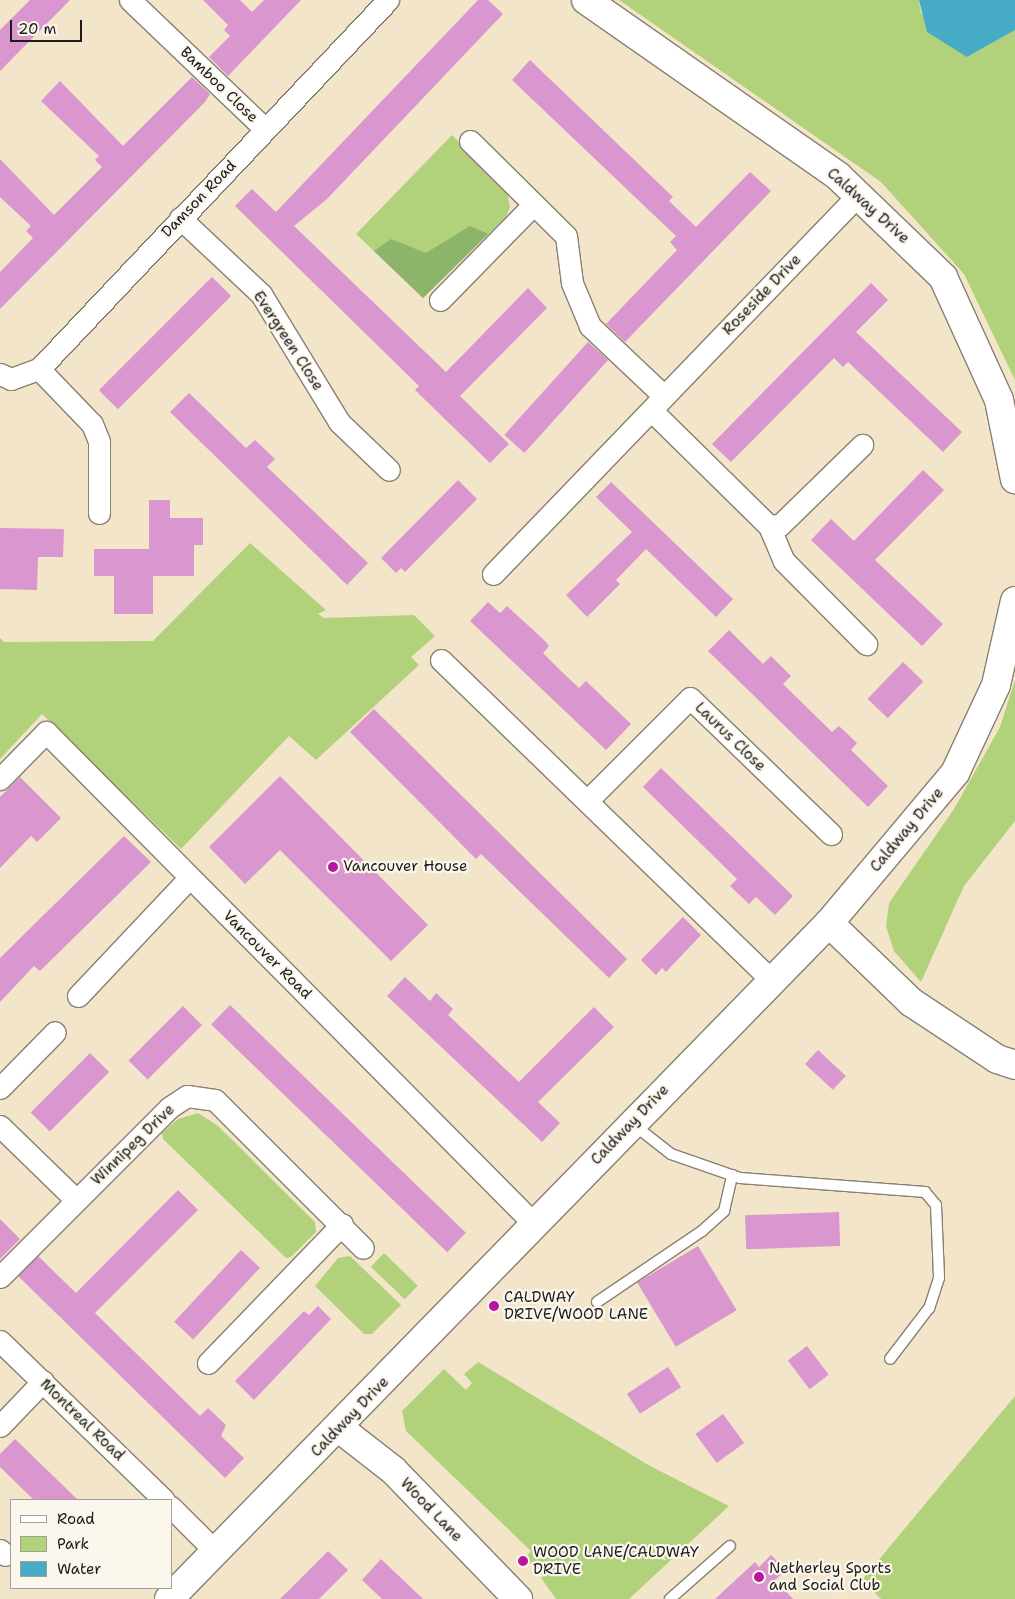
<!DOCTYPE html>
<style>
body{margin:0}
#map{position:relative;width:1015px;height:1599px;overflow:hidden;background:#f3e5c9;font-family:"Shantell Sans",sans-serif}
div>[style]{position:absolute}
.green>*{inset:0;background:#b1d27a;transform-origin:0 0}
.forest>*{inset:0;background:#8cb46a}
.water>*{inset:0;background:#46abc5}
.building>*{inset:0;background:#da96ce;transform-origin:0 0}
.roads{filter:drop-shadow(1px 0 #888072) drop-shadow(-1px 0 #888072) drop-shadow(0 1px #888072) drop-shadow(0 -1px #888072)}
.lane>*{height:10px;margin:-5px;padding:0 5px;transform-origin:5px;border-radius:5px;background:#fff}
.street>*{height:21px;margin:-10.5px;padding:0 10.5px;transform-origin:10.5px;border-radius:10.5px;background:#fff}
.secondary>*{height:28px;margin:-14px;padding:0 14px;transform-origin:14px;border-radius:14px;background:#fff}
.dots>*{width:14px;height:14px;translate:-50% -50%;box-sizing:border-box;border:2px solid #fbf7ec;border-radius:50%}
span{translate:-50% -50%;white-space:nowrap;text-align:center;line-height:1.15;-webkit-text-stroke:4.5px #fbf7ec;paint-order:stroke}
.street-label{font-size:15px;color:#1c1c1c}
.poi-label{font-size:15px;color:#1c1c1c}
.left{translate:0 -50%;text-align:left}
.legend{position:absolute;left:10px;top:1499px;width:162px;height:90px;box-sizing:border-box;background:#fbf7ec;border:1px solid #a29f99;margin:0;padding:6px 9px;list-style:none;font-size:15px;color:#1c1c1c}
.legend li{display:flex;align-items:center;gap:10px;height:25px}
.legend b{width:25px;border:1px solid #a29f99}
.scale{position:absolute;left:10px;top:20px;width:72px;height:22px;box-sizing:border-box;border:2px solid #1c1c1c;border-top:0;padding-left:6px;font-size:15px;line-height:18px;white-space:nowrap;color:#1c1c1c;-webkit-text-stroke:4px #fbf7ec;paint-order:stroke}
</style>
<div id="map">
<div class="green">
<i style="clip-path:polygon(619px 0,919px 0,921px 13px,967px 57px,1015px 30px,1015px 380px,964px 274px,881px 182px)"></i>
<i style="clip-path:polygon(452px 135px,507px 191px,510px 207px,506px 217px,423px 298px,356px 234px)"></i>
<i style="clip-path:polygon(250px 543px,326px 610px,318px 614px,324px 618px,414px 615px,435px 636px,411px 657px,419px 665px,316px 760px,289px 736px,181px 849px,42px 714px,0 759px,0 638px,4px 642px,153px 641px)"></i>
<i style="clip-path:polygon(1015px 680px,1015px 821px,964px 886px,921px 982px,894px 951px,886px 926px,889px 903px,954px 809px,1000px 727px)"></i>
<i style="clip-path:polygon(198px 1113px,218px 1126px,315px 1222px,316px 1232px,291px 1257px,286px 1258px,163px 1139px,162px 1133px,178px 1119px)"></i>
<i style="left:384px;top:1253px;width:47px;height:19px;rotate:44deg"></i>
<i style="clip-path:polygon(350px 1256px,401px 1305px,372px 1334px,364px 1334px,315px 1286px,338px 1258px)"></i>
<i style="clip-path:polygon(478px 1362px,650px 1466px,729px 1506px,629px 1599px,556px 1599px,526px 1557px,531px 1551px,406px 1431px,402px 1411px,444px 1369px,466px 1390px,472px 1383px,464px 1374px)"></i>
<i style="clip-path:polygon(1015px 1396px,1015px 1599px,881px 1599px,862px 1580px)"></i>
</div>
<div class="forest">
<i style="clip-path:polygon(470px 226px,488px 234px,423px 298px,374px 251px,391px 239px,426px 253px)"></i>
</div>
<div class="water">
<i style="clip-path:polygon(919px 0,1015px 0,1015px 30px,967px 57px,927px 32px)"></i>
</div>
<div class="building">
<i style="clip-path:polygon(30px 0,70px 0,0 71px,0 30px)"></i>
<i style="clip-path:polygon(203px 0,240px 0,252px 12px,264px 0,301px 0,228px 76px,209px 57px,230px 36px,224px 30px,228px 25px)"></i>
<i style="clip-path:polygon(478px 0,488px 0,503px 14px,327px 199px,294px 226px,446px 372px,528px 288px,547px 308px,460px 396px,509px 444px,490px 463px,415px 390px,419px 386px,235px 206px,252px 189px,276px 212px)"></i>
<i style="clip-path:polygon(530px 60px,673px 197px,669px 201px,696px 227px,750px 172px,771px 191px,625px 342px,606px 324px,677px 250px,670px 242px,676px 236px,512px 80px)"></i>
<i style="clip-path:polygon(192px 77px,210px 94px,205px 102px,0 309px,0 272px,33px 238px,26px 231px,31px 226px,0 197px,0 159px,54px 215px,102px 167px,95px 160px,99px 156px,41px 101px,60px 81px,123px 146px)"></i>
<i style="left:212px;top:277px;width:27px;height:160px;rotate:45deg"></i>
<i style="clip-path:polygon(871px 283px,888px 300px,856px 332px,962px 432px,943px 452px,848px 362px,843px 367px,834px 358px,731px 462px,712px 444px)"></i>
<i style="left:588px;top:342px;width:27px;height:125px;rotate:42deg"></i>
<i style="clip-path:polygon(189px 393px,246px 448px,255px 440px,275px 459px,267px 467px,368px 563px,347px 585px,170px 412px)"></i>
<i style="clip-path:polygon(923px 470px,944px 490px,875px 560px,943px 624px,922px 646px,811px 540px,831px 519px,854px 541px)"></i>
<i style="clip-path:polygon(458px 480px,477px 499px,405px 572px,401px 568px,396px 573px,381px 558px)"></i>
<i style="clip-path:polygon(611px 482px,733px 599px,716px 617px,646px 549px,616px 580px,620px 584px,587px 617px,566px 595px,632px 532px,596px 497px)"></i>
<i style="clip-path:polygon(149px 500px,170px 500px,170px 518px,203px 518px,203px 545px,194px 545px,194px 576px,153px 576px,153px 614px,114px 614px,114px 576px,94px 576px,94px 549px,149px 549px)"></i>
<i style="clip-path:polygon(0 528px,64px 529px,63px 557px,38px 557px,37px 590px,0 589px)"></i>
<i style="clip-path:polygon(488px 602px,500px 613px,507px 606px,544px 640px,549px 646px,543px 653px,561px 671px,579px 688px,586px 681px,631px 724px,606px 750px,470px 621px)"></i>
<i style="clip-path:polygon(729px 630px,763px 664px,771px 656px,791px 676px,783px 684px,832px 732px,839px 726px,857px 743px,851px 750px,888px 786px,868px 807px,708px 651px)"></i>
<i style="left:903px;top:662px;width:28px;height:51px;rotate:44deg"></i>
<i style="clip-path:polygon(374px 709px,627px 959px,609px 978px,481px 854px,476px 859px,350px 732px)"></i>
<i style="clip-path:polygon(661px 768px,793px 896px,775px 915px,756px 897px,749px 904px,730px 886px,737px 879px,643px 787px)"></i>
<i style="clip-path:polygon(280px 776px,428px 925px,391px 961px,280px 850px,245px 884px,209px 847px)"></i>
<i style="clip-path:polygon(20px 777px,61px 818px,37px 842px,31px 836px,0 868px,0 797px)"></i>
<i style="clip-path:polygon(124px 836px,151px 862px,40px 971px,34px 966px,0 1002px,0 958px)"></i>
<i style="clip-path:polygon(683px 917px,701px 935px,666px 972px,662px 968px,656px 975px,641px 960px)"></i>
<i style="clip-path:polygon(405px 977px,430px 1001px,436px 993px,453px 1009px,448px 1015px,519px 1082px,594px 1007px,614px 1027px,538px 1102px,560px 1123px,542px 1142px,387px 996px)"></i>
<i style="left:230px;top:1005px;width:328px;height:27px;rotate:44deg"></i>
<i style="left:183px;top:1006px;width:27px;height:77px;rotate:45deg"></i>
<i style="left:818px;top:1050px;width:38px;height:19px;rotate:43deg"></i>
<i style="left:90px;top:1053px;width:27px;height:84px;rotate:45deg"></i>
<i style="clip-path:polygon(178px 1190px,198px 1210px,95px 1313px,200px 1416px,208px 1408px,226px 1425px,221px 1436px,244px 1458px,225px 1478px,18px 1276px,38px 1256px,76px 1293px)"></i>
<i style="left:839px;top:1212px;width:34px;height:94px;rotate:88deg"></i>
<i style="clip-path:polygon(0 1219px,20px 1239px,0 1259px)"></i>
<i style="left:698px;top:1246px;width:75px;height:71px;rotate:59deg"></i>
<i style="left:241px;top:1250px;width:26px;height:98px;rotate:43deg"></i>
<i style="clip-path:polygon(318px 1306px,331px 1319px,254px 1400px,235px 1381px,304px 1311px,309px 1315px)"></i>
<i style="left:807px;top:1346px;width:36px;height:24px;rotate:53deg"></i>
<i style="left:668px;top:1367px;width:24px;height:49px;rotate:57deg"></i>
<i style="left:723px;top:1414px;width:36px;height:34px;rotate:54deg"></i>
<i style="clip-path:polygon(15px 1439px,78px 1500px,34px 1500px,0 1467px,0 1454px)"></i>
<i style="clip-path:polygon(328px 1551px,348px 1570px,319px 1599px,280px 1599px)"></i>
<i style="clip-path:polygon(771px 1555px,786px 1570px,775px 1580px,793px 1599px,715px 1599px,755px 1562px,759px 1567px)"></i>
<i style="clip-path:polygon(381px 1559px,400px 1577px,423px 1599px,382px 1599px,362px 1580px)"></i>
</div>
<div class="roads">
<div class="lane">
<i style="left:634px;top:1125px;width:47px;rotate:38.1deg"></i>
<i style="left:671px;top:1154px;width:73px;rotate:19.2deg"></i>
<i style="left:740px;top:1178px;width:186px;rotate:4.3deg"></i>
<i style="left:925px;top:1192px;width:17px;rotate:50deg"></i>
<i style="left:936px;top:1205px;width:73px;rotate:87.6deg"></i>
<i style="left:939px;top:1278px;width:32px;rotate:108deg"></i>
<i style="left:929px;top:1308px;width:64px;rotate:127.4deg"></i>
<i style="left:597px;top:1302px;width:127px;rotate:-34.1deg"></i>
<i style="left:702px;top:1231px;width:30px;rotate:-42deg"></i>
<i style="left:724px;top:1211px;width:37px;rotate:-77deg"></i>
<i style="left:670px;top:1599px;width:80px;rotate:-41.5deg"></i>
</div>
<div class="street">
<i style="left:130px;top:0;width:187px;rotate:43.7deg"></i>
<i style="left:470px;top:141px;width:135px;rotate:44.7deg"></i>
<i style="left:566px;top:236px;width:47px;rotate:82.7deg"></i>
<i style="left:572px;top:283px;width:47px;rotate:67.3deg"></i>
<i style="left:590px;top:326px;width:102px;rotate:43.4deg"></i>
<i style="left:180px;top:218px;width:111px;rotate:43.2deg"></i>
<i style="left:261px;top:294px;width:150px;rotate:58.6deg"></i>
<i style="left:339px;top:422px;width:69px;rotate:43.8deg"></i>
<i style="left:440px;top:300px;width:133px;rotate:-45.6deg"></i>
<i style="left:39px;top:369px;width:76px;rotate:46.1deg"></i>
<i style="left:92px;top:424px;width:18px;rotate:68deg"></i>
<i style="left:99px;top:441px;width:72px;rotate:90deg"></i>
<i style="left:0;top:374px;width:12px;rotate:24deg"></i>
<i style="left:11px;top:379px;width:30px;rotate:-20deg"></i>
<i style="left:39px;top:369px;width:508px;rotate:-46.6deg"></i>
<i style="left:651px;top:410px;width:165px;rotate:44.5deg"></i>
<i style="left:769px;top:526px;width:38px;rotate:67deg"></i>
<i style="left:784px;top:561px;width:117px;rotate:45.3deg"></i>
<i style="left:769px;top:526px;width:11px;rotate:-5deg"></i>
<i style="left:780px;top:525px;width:115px;rotate:-44.3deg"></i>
<i style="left:493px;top:574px;width:528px;rotate:-46.08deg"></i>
<i style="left:441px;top:660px;width:461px;rotate:44.1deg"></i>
<i style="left:0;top:779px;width:66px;rotate:-45.6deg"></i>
<i style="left:46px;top:732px;width:693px;rotate:45.23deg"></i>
<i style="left:588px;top:800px;width:144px;rotate:-45deg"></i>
<i style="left:690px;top:698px;width:196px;rotate:44deg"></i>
<i style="left:78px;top:996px;width:163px;rotate:-46.7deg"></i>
<i style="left:0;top:1088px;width:78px;rotate:-45.5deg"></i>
<i style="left:0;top:1126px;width:106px;rotate:44.2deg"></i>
<i style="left:0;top:1277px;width:240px;rotate:-45deg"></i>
<i style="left:170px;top:1107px;width:20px;rotate:-33deg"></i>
<i style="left:187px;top:1096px;width:28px;rotate:8deg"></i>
<i style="left:215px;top:1100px;width:209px;rotate:45deg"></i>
<i style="left:0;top:1341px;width:228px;rotate:44.1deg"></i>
<i style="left:208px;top:1363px;width:193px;rotate:-46deg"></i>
<i style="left:0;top:1426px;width:62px;rotate:-46.3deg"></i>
<i style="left:171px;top:1507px;width:62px;rotate:45deg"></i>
<i style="left:0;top:1550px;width:7px;rotate:45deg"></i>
</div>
<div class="secondary">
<i style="left:586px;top:0;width:307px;rotate:34.9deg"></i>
<i style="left:838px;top:176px;width:146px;rotate:43.9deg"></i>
<i style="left:943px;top:277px;width:135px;rotate:65.5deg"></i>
<i style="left:999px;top:400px;width:81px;rotate:78.6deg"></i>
<i style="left:829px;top:923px;width:114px;rotate:43.9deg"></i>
<i style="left:911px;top:1002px;width:103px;rotate:33.5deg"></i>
<i style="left:997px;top:1059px;width:19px;rotate:18deg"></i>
<i style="left:339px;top:1428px;width:68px;rotate:37.9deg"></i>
<i style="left:393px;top:1470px;width:180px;rotate:45.9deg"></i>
<i style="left:169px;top:1599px;width:945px;rotate:-45.69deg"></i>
<i style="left:829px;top:923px;width:196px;rotate:-50deg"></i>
<i style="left:955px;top:773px;width:97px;rotate:-65deg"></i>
<i style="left:996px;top:685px;width:86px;rotate:-77.3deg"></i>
</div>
</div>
<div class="dots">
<i style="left:333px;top:867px;background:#b5179e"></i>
<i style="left:494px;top:1306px;background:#b5179e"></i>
<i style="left:523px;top:1561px;background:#b5179e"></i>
<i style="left:759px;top:1577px;background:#b5179e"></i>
</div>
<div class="street-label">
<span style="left:219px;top:85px;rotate:44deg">Bamboo Close</span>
<span style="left:199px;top:199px;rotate:-46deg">Damson Road</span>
<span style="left:868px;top:206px;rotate:42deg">Caldway Drive</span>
<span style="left:762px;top:295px;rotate:-46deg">Roseside Drive</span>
<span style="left:288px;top:341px;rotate:57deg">Evergreen Close</span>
<span style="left:730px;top:737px;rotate:44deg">Laurus Close</span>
<span style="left:907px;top:830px;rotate:-50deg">Caldway Drive</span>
<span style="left:267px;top:955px;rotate:45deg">Vancouver Road</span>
<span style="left:630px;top:1125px;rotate:-46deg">Caldway Drive</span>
<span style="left:133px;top:1145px;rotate:-44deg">Winnipeg Drive</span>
<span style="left:350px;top:1417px;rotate:-46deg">Caldway Drive</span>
<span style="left:82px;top:1420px;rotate:44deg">Montreal Road</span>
<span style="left:431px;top:1510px;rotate:46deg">Wood Lane</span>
</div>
<div class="poi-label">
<span class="left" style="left:343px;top:867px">Vancouver House</span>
<span class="left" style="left:504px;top:1306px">CALDWAY<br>DRIVE/WOOD LANE</span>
<span class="left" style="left:533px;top:1561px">WOOD LANE/CALDWAY<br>DRIVE</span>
<span class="left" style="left:769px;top:1577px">Netherley Sports<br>and Social Club</span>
</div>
<ul class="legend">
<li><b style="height:6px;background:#fff"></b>Road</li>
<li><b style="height:14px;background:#b1d27a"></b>Park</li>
<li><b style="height:14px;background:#46abc5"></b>Water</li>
</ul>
<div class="scale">20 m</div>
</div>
